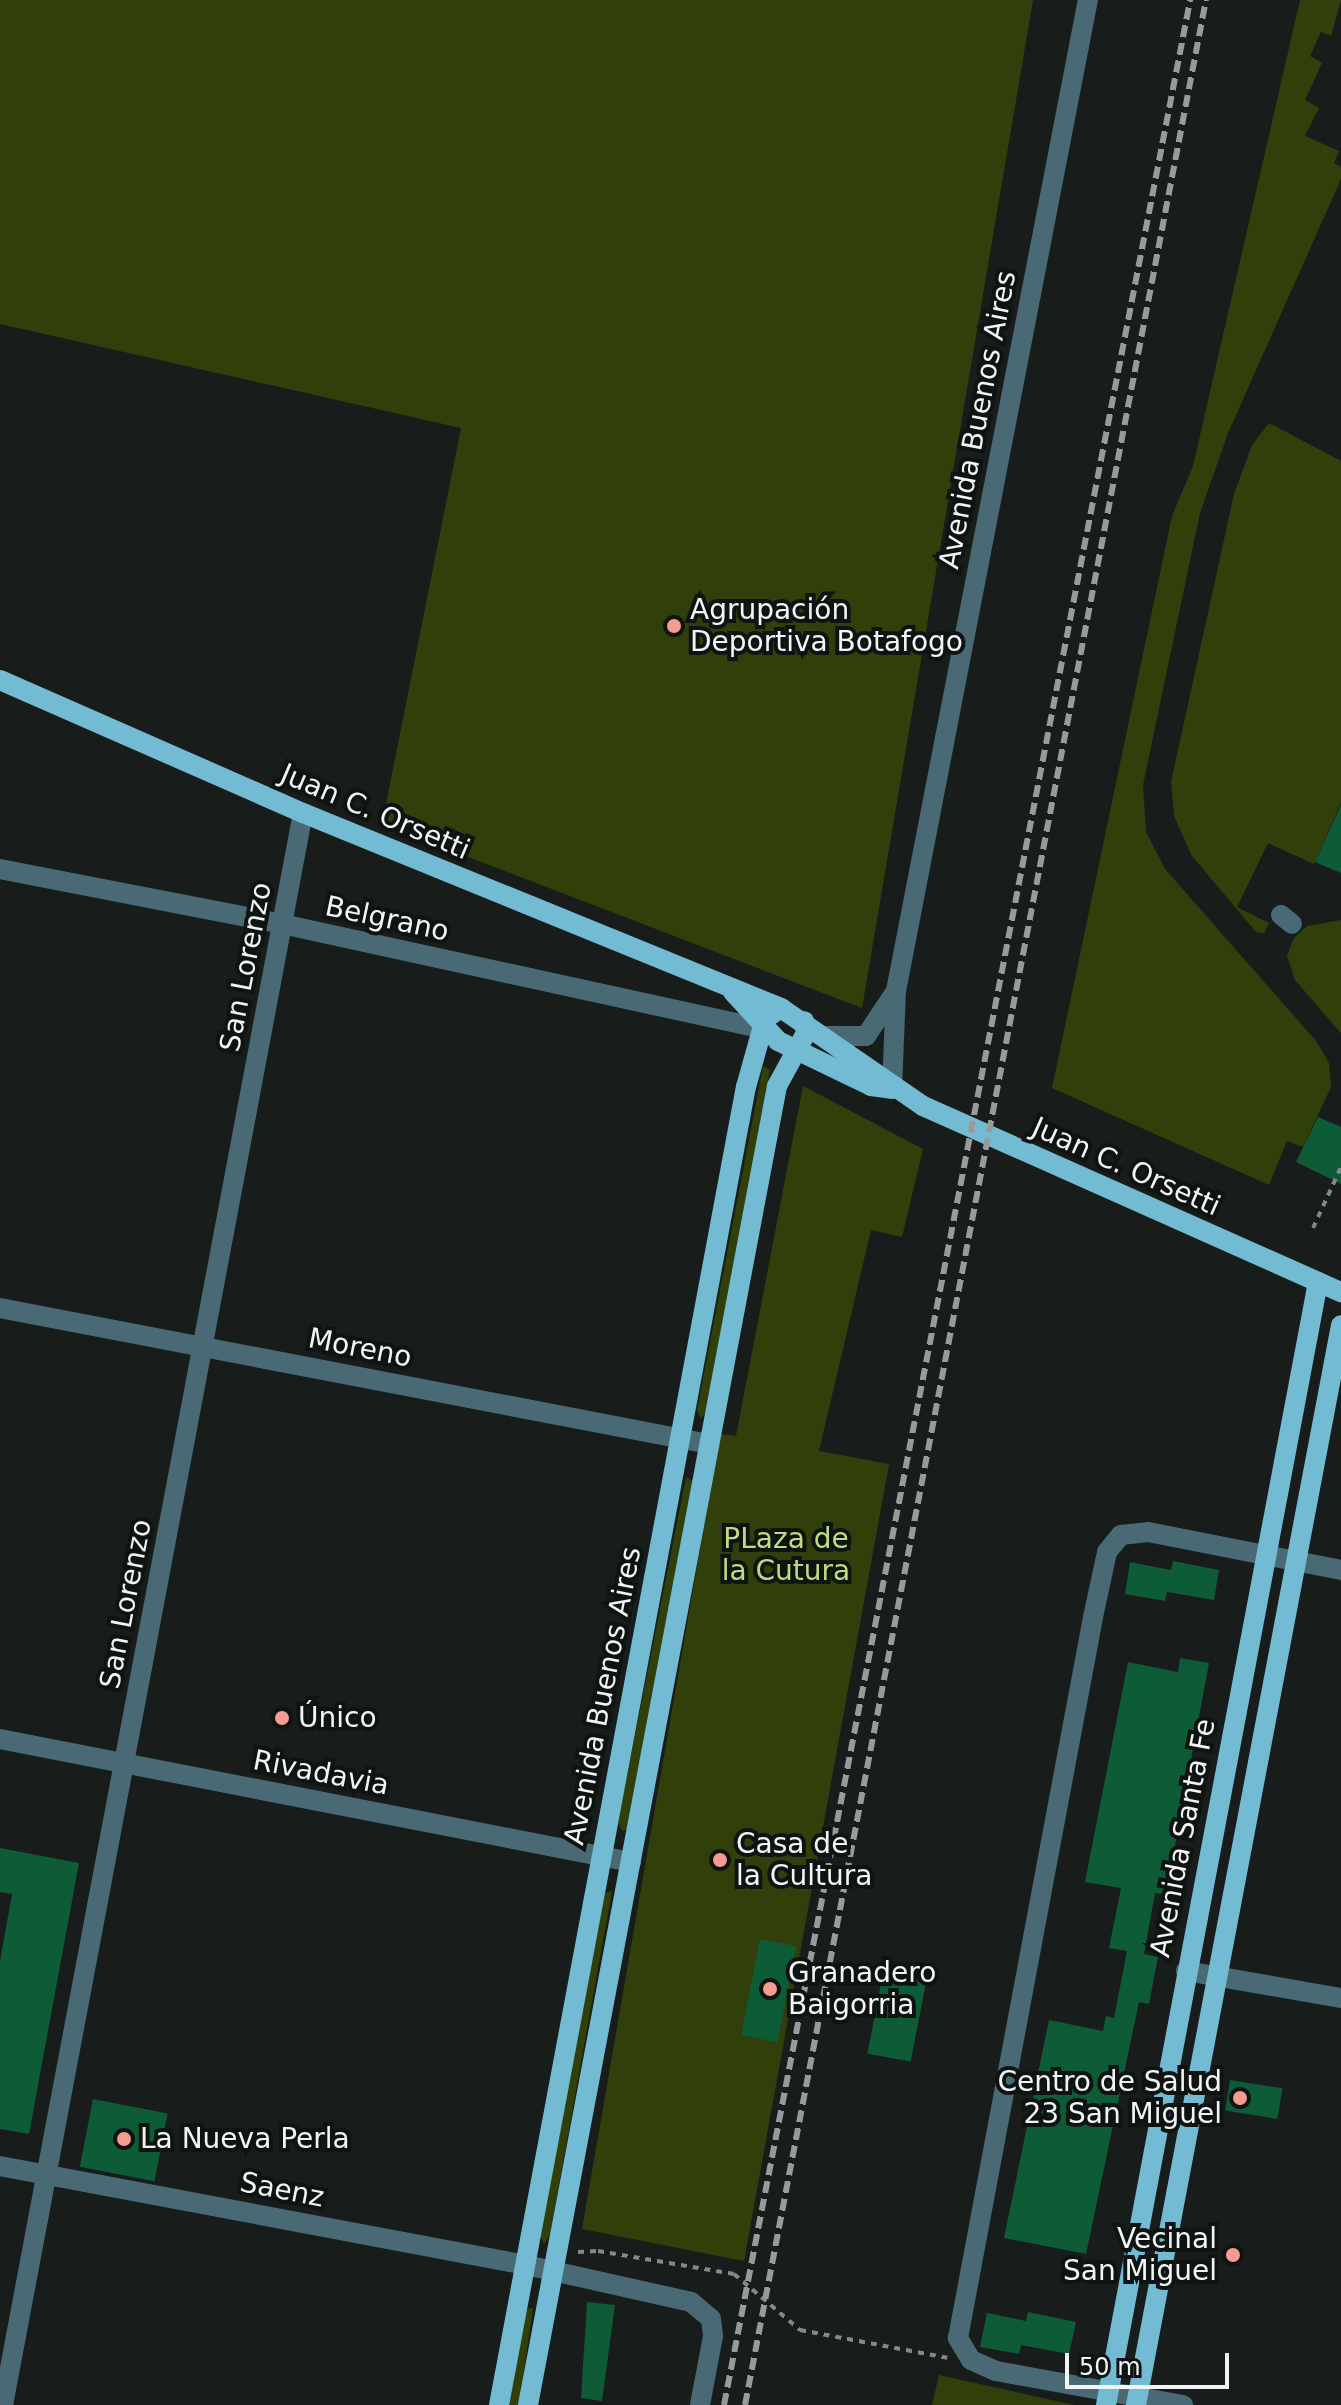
<!DOCTYPE html>
<meta charset="utf-8">
<style>
body{margin:0}
#map{position:relative;width:1341px;height:2405px;overflow:hidden;background:#181d1c;font-family:"DejaVu Sans",sans-serif}
div>[style]{position:absolute}
.green>*{inset:0;background:#31400b}
.building>*{inset:0;background:#0e5b37;transform-origin:0 0}
.path>*{height:4px;margin-top:-2px;transform-origin:0;background:repeating-linear-gradient(90deg,#848888 0 6px,transparent 0 12px)}
.minor>*{height:20px;margin:-10px;padding:0 10px;transform-origin:10px;border-radius:10px;background:#496a75}
.major>*{height:20px;margin:-10px;padding:0 10px;transform-origin:10px;border-radius:10px;background:#73bbd2}
.rail>*{height:6px;margin-top:-3px;transform-origin:0;background:repeating-linear-gradient(90deg,#979b9a 0 12px,transparent 0 18px)}
.dots>*{width:22px;height:22px;translate:-50% -50%;box-sizing:border-box;border:4px solid #0f1413;border-radius:50%}
span{translate:-50% -50%;white-space:nowrap;text-align:center;line-height:1.15;-webkit-text-stroke:8px #0f1413;paint-order:stroke}
.street-label{font-size:28px;color:#f2f5f5}
.poi-label{font-size:28px;color:#f2f5f5}
.left{translate:0 -50%;text-align:left}
.right{translate:-100% -50%;text-align:right}
.park-label{font-size:28px;color:#bedd81}
.scale{position:absolute;left:1065px;top:2353px;width:164px;height:36px;box-sizing:border-box;border:4px solid #f2f5f5;border-top:0;padding-left:10px;font-size:24px;line-height:28px;white-space:nowrap;color:#f2f5f5;-webkit-text-stroke:6px #0f1413;paint-order:stroke}
</style>
<div id="map">
<div class="green">
<i style="clip-path:polygon(0 0,1033px 0,862px 1008px,382px 824px,461px 428px,0 324px)"></i>
<i style="clip-path:polygon(1300px 0,1341px 0,1331px 36px,1321px 32px,1310px 56px,1322px 63px,1305px 100px,1319px 108px,1305px 136px,1339px 151px,1334px 163px,1341px 167px,1341px 179px,1228px 433px,1200px 513px,1143px 785px,1146px 832px,1165px 869px,1316px 1041px,1329px 1063px,1331px 1087px,1303px 1147px,1287px 1141px,1269px 1185px,1052px 1088px,1172px 516px,1193px 466px)"></i>
<i style="clip-path:polygon(1269px 423px,1341px 461px,1341px 803px,1314px 864px,1268px 843px,1237px 907px,1269px 923px,1264px 933px,1256px 932px,1192px 856px,1174px 816px,1171px 782px,1234px 494px,1252px 445px)"></i>
<i style="clip-path:polygon(1341px 920px,1341px 1033px,1295px 980px,1287px 956px,1294px 938px,1307px 926px)"></i>
<i style="clip-path:polygon(763px 1066px,770px 1070px,769px 1076px,708px 1409px,701px 1419px,697px 1410px)"></i>
<i style="clip-path:polygon(803px 1086px,923px 1149px,902px 1237px,871px 1230px,819px 1451px,889px 1464px,744px 2261px,582px 2229px,720px 1434px,736px 1436px)"></i>
<i style="clip-path:polygon(686px 1477px,693px 1481px,627px 1829px,622px 1831px,618px 1822px)"></i>
<i style="clip-path:polygon(612px 1891px,550px 2234px,544px 2244px,540px 2235px,603px 1903px,605px 1893px)"></i>
<i style="clip-path:polygon(533px 2308px,519px 2405px,508px 2405px,527px 2309px)"></i>
<i style="clip-path:polygon(939px 2375px,1074px 2405px,932px 2405px)"></i>
</div>
<div class="building">
<i style="clip-path:polygon(1341px 805px,1341px 873px,1315px 862px)"></i>
<i style="clip-path:polygon(1318px 1117px,1341px 1127px,1341px 1184px,1296px 1162px)"></i>
<i style="clip-path:polygon(1173px 1561px,1219px 1570px,1214px 1600px,1167px 1592px,1165px 1601px,1125px 1594px,1130px 1562px,1171px 1570px)"></i>
<i style="clip-path:polygon(1180px 1658px,1209px 1663px,1166px 1895px,1155px 1893px,1144px 1954px,1158px 1957px,1149px 2004px,1139px 2002px,1086px 2254px,1004px 2238px,1049px 2020px,1103px 2031px,1106px 2016px,1114px 2018px,1127px 1951px,1109px 1948px,1121px 1888px,1085px 1882px,1128px 1662px,1178px 1672px)"></i>
<i style="clip-path:polygon(0 1848px,79px 1863px,29px 2134px,0 2129px,0 1961px,12px 1894px,0 1892px)"></i>
<i style="left:760px;top:1939px;width:37px;height:98px;rotate:11deg"></i>
<i style="left:884px;top:1968px;width:44px;height:87px;rotate:11deg"></i>
<i style="left:1230px;top:2080px;width:53px;height:31px;rotate:9deg"></i>
<i style="left:93px;top:2099px;width:76px;height:69px;rotate:11deg"></i>
<i style="clip-path:polygon(587px 2302px,615px 2305px,602px 2401px,581px 2398px)"></i>
<i style="clip-path:polygon(1028px 2312px,1076px 2322px,1069px 2354px,1021px 2345px,1019px 2354px,980px 2347px,987px 2313px,1026px 2321px)"></i>
</div>
<div class="path">
<i style="left:1313px;top:1228px;width:67px;rotate:-65.3deg"></i>
<i style="left:578px;top:2252px;width:20px;rotate:-3deg"></i>
<i style="left:598px;top:2251px;width:138px;rotate:9.6deg"></i>
<i style="left:734px;top:2274px;width:87px;rotate:40.3deg"></i>
<i style="left:800px;top:2330px;width:151px;rotate:10.7deg"></i>
</div>
<div class="minor">
<i style="left:0;top:869px;width:287px;rotate:11deg"></i>
<i style="left:282px;top:924px;width:491px;rotate:12.3deg"></i>
<i style="left:1281px;top:915px;width:14px;rotate:39deg"></i>
<i style="left:827px;top:1036px;width:39px"></i>
<i style="left:866px;top:1036px;width:54px;rotate:-56.3deg"></i>
<i style="left:892px;top:1089px;width:98px;rotate:-87.7deg"></i>
<i style="left:896px;top:991px;width:1009px;rotate:-79.04deg"></i>
<i style="left:0;top:1308px;width:722px;rotate:10.86deg"></i>
<i style="left:0;top:1739px;width:643px;rotate:11.03deg"></i>
<i style="left:1186px;top:1971px;width:157px;rotate:9.9deg"></i>
<i style="left:0;top:2166px;width:535px;rotate:10.66deg"></i>
<i style="left:526px;top:2265px;width:169px;rotate:12.6deg"></i>
<i style="left:691px;top:2302px;width:26px;rotate:40deg"></i>
<i style="left:711px;top:2319px;width:17px;rotate:83deg"></i>
<i style="left:713px;top:2336px;width:70px;rotate:100.7deg"></i>
<i style="left:3px;top:2405px;width:1620px;rotate:-79.33deg"></i>
<i style="left:1183px;top:2405px;width:190px;rotate:-169.7deg"></i>
<i style="left:996px;top:2371px;width:27px;rotate:-156deg"></i>
<i style="left:971px;top:2360px;width:26px;rotate:-121deg"></i>
<i style="left:958px;top:2338px;width:734px;rotate:-79.39deg"></i>
<i style="left:1093px;top:1617px;width:66px;rotate:-77.8deg"></i>
<i style="left:1107px;top:1552px;width:22px;rotate:-51deg"></i>
<i style="left:1121px;top:1535px;width:27px;rotate:-6deg"></i>
<i style="left:1148px;top:1532px;width:197px;rotate:11.1deg"></i>
</div>
<div class="major">
<i style="left:0;top:680px;width:331px;rotate:23.7deg"></i>
<i style="left:303px;top:813px;width:516px;rotate:22.19deg"></i>
<i style="left:781px;top:1008px;width:173px;rotate:34.6deg"></i>
<i style="left:923px;top:1106px;width:458px;rotate:24deg"></i>
<i style="left:733px;top:992px;width:67px;rotate:47.4deg"></i>
<i style="left:778px;top:1041px;width:103px;rotate:25.8deg"></i>
<i style="left:871px;top:1086px;width:21px;rotate:8deg"></i>
<i style="left:499px;top:2405px;width:1341px;rotate:-79.39deg"></i>
<i style="left:746px;top:1087px;width:71px;rotate:-74.4deg"></i>
<i style="left:765px;top:1019px;width:19px;rotate:-35deg"></i>
<i style="left:528px;top:2405px;width:1342px;rotate:-79.31deg"></i>
<i style="left:777px;top:1086px;width:60px;rotate:-61.3deg"></i>
<i style="left:806px;top:1033px;width:12px;rotate:-99deg"></i>
<i style="left:1106px;top:2405px;width:1143px;rotate:-79.31deg"></i>
<i style="left:1136px;top:2405px;width:1099px;rotate:-79.25deg"></i>
</div>
<div class="rail">
<i style="left:724px;top:2405px;width:2450px;rotate:-79.03deg"></i>
<i style="left:745px;top:2405px;width:2449px;rotate:-79.15deg"></i>
</div>
<div class="dots">
<i style="left:674px;top:626px;background:#f59c91"></i>
<i style="left:282px;top:1718px;background:#f59c91"></i>
<i style="left:720px;top:1860px;background:#f59c91"></i>
<i style="left:770px;top:1989px;background:#f59c91"></i>
<i style="left:1240px;top:2098px;background:#f59c91"></i>
<i style="left:124px;top:2139px;background:#f59c91"></i>
<i style="left:1233px;top:2255px;background:#f59c91"></i>
</div>
<div class="street-label">
<span style="left:978px;top:420px;rotate:-79deg">Avenida Buenos Aires</span>
<span style="left:375px;top:812px;rotate:23deg">Juan C. Orsetti</span>
<span style="left:387px;top:919px;rotate:12deg">Belgrano</span>
<span style="left:246px;top:967px;rotate:-79deg">San Lorenzo</span>
<span style="left:1126px;top:1167px;rotate:24deg">Juan C. Orsetti</span>
<span style="left:360px;top:1348px;rotate:11deg">Moreno</span>
<span style="left:126px;top:1604px;rotate:-79deg">San Lorenzo</span>
<span style="left:603px;top:1696px;rotate:-79deg">Avenida Buenos Aires</span>
<span style="left:321px;top:1773px;rotate:11deg">Rivadavia</span>
<span style="left:1183px;top:1838px;rotate:-79deg">Avenida Santa Fe</span>
<span style="left:282px;top:2190px;rotate:11deg">Saenz</span>
</div>
<div class="poi-label">
<span class="left" style="left:690px;top:626px">Agrupación<br>Deportiva Botafogo</span>
<span class="left" style="left:298px;top:1718px">Único</span>
<span class="left" style="left:736px;top:1860px">Casa de<br>la Cultura</span>
<span class="left" style="left:788px;top:1989px">Granadero<br>Baigorria</span>
<span class="right" style="left:1222px;top:2098px">Centro de Salud<br>23 San Miguel</span>
<span class="left" style="left:140px;top:2139px">La Nueva Perla</span>
<span class="right" style="left:1217px;top:2255px">Vecinal<br>San Miguel</span>
</div>
<div class="park-label">
<span style="left:786px;top:1555px">PLaza de<br>la Cutura</span>
</div>
<div class="scale">50 m</div>
</div>
